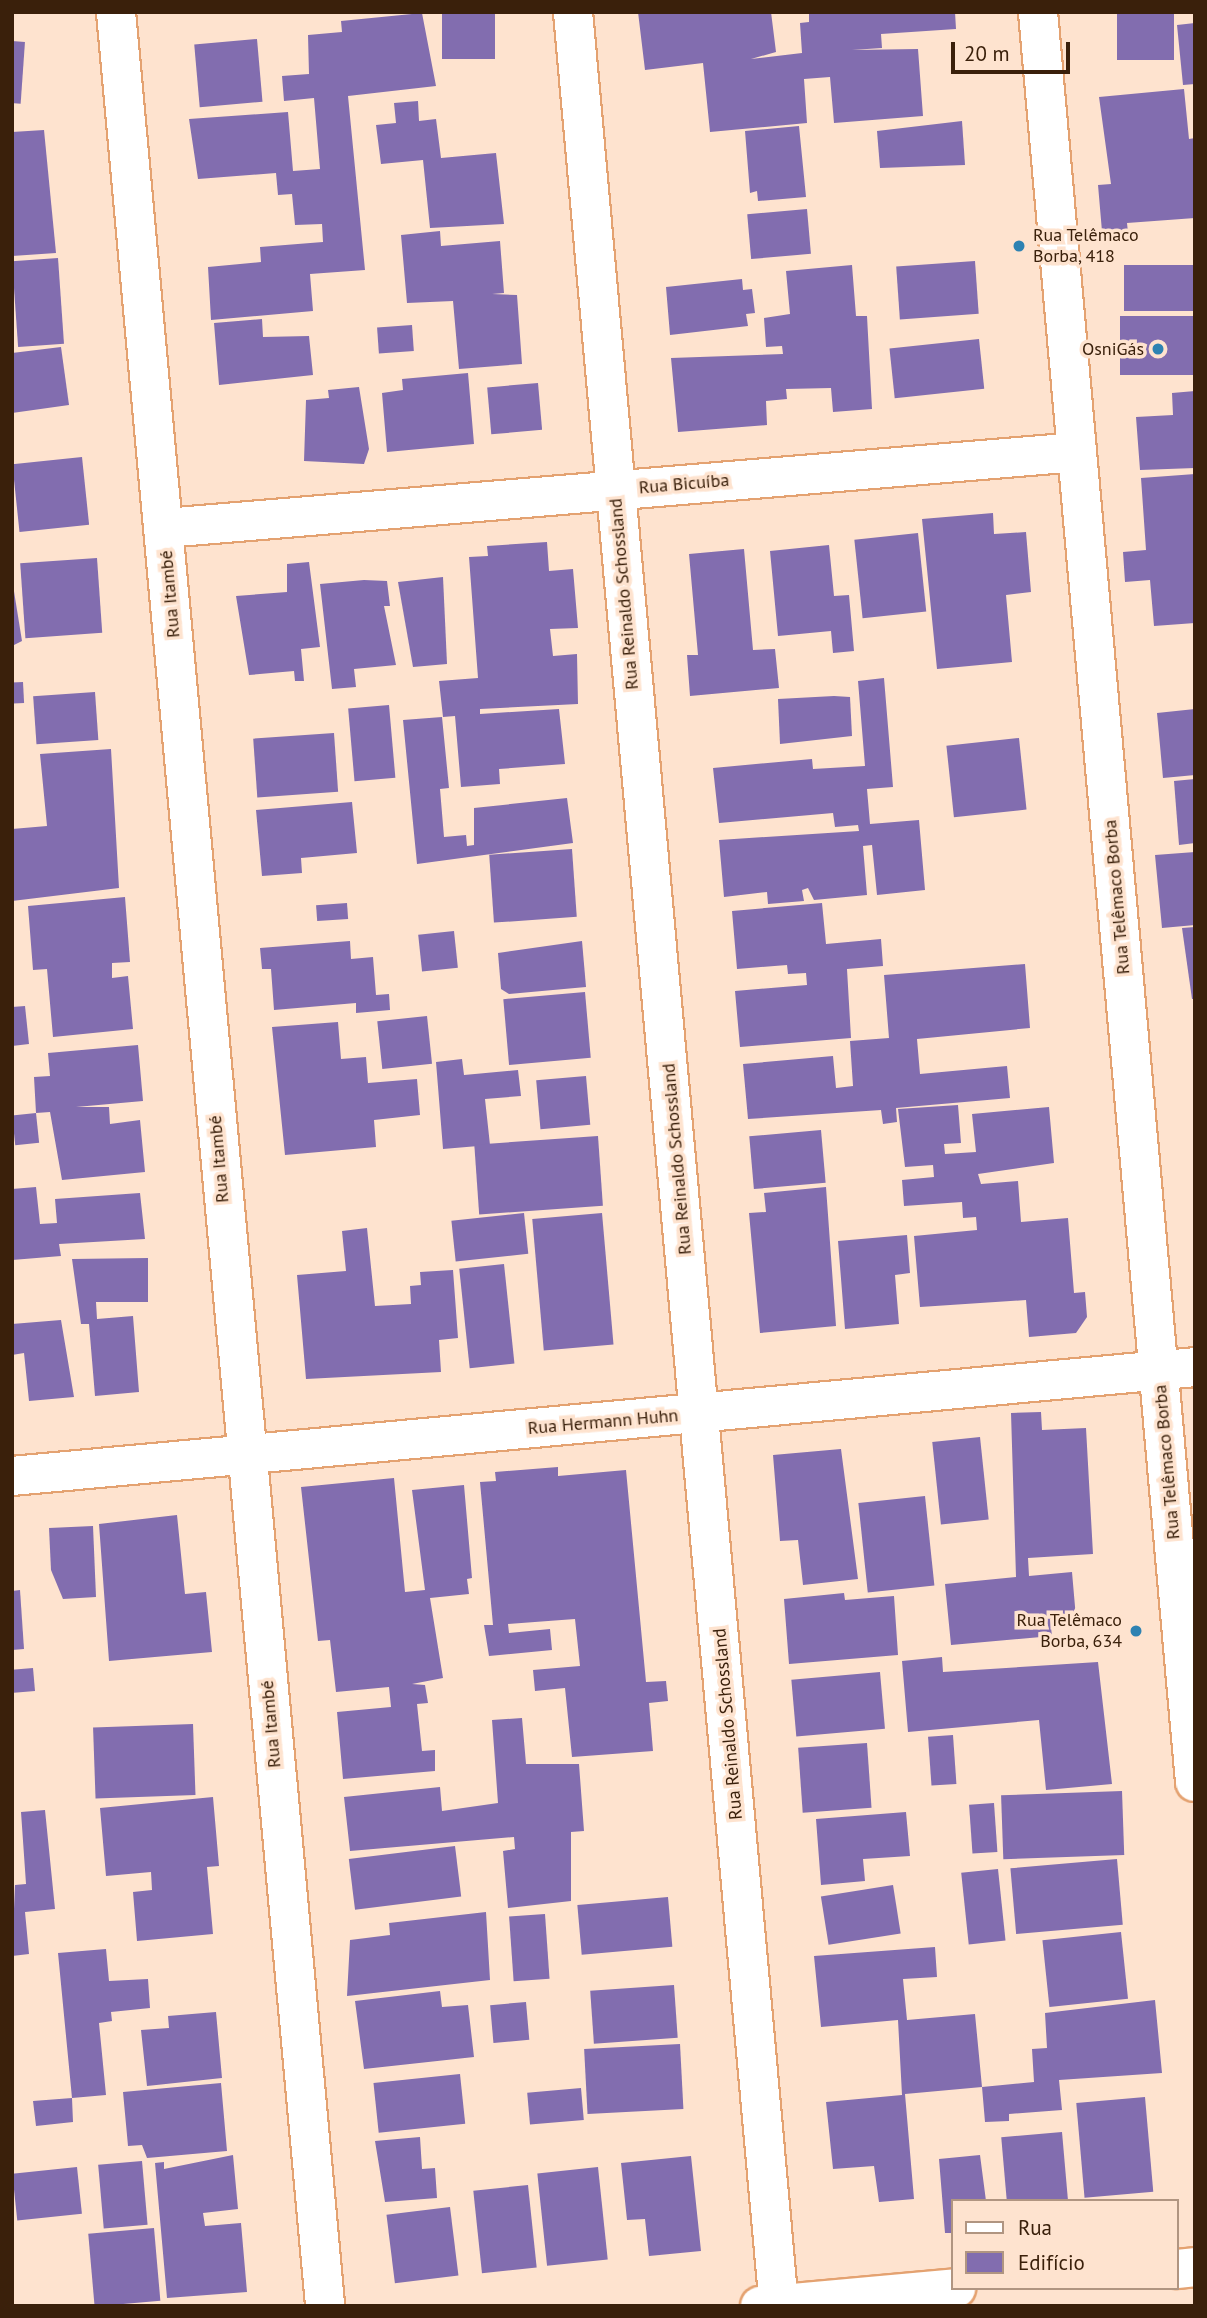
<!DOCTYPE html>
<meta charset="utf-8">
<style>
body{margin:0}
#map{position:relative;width:1207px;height:2318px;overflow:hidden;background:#fee3cf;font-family:"PT Sans",sans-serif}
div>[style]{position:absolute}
.building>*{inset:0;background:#826daf;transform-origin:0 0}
.roads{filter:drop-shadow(2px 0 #e4a271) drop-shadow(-2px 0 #e4a271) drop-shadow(0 2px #e4a271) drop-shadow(0 -2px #e4a271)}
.minor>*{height:38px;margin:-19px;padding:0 19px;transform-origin:19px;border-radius:19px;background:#fff}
.dots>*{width:19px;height:19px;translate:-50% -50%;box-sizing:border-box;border:4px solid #fee3cf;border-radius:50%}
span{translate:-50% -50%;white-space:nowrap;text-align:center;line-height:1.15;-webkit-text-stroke:7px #fee3cf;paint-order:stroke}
.poi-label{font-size:18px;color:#3a200b}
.left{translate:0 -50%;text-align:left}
.right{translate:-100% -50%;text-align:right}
.street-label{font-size:18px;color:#3a200b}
.frame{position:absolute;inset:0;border:14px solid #3a200b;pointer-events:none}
.legend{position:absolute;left:951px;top:2199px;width:228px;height:91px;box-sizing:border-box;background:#fee3cf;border:2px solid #b09581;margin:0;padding:9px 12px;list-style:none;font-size:21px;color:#3a200b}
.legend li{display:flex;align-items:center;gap:14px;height:35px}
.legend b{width:35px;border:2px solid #b09581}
.scale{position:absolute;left:951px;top:42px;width:119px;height:32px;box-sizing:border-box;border:4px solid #3a200b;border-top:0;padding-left:9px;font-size:21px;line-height:24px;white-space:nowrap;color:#3a200b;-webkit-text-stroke:5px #fee3cf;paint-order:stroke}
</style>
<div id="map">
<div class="building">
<i style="left:442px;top:12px;width:53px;height:47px"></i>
<i style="clip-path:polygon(638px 12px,771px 12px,776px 52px,751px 59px,802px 53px,800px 23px,809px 22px,809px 12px,955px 12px,956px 29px,881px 34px,882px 48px,852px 50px,918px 49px,923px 116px,834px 123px,830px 77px,804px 79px,807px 123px,710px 132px,703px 63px,645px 70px)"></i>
<i style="left:1117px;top:12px;width:57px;height:48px"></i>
<i style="clip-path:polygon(422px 13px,436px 86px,348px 96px,365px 270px,310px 274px,313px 311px,211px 320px,208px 267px,261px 262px,260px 247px,323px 242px,322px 224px,295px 225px,292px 194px,278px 195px,276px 173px,198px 179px,189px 119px,288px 112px,293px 171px,320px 169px,314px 98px,284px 101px,282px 76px,309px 74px,308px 35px,342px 32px,341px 21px)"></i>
<i style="clip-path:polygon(1195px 23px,1195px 84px,1183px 85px,1177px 25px)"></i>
<i style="left:257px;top:39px;width:63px;height:63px;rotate:85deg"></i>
<i style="left:12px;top:41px;width:13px;height:62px;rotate:4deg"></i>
<i style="clip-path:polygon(1184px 89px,1189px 139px,1195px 138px,1195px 218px,1127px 223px,1129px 242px,1103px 243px,1098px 185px,1111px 184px,1099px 97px)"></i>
<i style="clip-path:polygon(418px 101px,419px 121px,436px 119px,441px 158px,496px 153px,504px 224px,430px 228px,423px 160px,381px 164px,376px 125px,396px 123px,394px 103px)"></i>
<i style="clip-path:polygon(962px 121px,965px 165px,880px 168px,877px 131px)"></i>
<i style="clip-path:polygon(799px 126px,806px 197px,758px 201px,757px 191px,750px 193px,745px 131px)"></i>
<i style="clip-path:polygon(44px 130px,56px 253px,12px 256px,12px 132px)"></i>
<i style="left:807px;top:209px;width:45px;height:60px;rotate:85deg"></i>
<i style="clip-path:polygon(440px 231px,441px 246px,500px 241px,504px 293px,492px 294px,517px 295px,522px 364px,459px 369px,453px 301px,407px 303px,401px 235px)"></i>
<i style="left:58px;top:258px;width:86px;height:46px;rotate:86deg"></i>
<i style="left:975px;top:261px;width:53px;height:79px;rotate:86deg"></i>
<i style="clip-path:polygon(852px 265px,856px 316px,867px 316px,872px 409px,833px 412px,831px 388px,786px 389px,787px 399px,766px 401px,767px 425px,678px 432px,671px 358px,783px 354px,782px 346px,766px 347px,764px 318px,790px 314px,786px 271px)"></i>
<i style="left:1195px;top:265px;width:46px;height:71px;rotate:90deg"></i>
<i style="clip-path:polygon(742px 279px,743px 290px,752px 289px,755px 313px,746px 314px,748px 326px,670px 335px,666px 287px)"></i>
<i style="left:1195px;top:316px;width:59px;height:75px;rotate:90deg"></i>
<i style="clip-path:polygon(262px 319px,263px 337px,309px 336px,313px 375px,219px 385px,214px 323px)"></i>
<i style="left:412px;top:325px;width:26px;height:35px;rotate:86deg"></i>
<i style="left:979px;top:339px;width:50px;height:90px;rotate:84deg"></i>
<i style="clip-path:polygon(61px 347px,69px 405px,12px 413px,12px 353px)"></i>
<i style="clip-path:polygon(468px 373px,474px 444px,387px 452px,382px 393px,403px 390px,402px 379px)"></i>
<i style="left:538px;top:383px;width:47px;height:51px;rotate:85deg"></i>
<i style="clip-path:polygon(359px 387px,369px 449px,364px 464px,304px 461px,306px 400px,329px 398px,328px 390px)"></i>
<i style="clip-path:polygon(1195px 391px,1195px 468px,1140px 470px,1136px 417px,1173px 415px,1172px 393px)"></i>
<i style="left:82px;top:457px;width:68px;height:70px;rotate:84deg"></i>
<i style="clip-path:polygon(1195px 474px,1195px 623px,1154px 626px,1150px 580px,1125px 582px,1123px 552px,1146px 550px,1141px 478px)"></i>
<i style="clip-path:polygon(993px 513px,994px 534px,1026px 532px,1031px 592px,1006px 595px,1012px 662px,937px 669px,922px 519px)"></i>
<i style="left:918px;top:533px;width:79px;height:64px;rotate:84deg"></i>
<i style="clip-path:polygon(547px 542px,549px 571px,573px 569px,578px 628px,550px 629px,553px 656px,577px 654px,578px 704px,480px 709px,480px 714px,559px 709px,565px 764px,499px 769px,500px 784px,461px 787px,455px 716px,443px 717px,439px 681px,478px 678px,469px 557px,488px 556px,487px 546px)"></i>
<i style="clip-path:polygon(829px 545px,834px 596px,849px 595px,854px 651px,833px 653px,831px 631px,778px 636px,770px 551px)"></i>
<i style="clip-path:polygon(744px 549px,753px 650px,775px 649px,779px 688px,690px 696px,687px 655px,698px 655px,689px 554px)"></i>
<i style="left:97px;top:558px;width:75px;height:77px;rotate:86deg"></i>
<i style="clip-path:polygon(309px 562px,320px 647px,301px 649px,304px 681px,295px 681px,294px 671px,249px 675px,236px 596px,287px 592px,287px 564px)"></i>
<i style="clip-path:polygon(443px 577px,447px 664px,413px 667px,398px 582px)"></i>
<i style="clip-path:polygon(12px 579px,22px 641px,12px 646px)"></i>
<i style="clip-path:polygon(364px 580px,387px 581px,390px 606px,384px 606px,396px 665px,354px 669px,356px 687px,332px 689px,320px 584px)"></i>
<i style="clip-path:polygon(884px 678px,893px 787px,867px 789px,870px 824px,919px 820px,925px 890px,877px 895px,872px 845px,863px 846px,867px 895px,814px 900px,808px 888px,802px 890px,804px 901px,768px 904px,767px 892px,724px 897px,719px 840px,859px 831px,858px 825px,835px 827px,833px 813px,719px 823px,713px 768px,812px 759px,813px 769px,865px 766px,858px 681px)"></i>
<i style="left:23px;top:682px;width:21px;height:11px;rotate:87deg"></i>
<i style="left:95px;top:692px;width:48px;height:62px;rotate:86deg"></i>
<i style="clip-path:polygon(834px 696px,850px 697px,852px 736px,780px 744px,778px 699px)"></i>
<i style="left:389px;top:705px;width:73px;height:41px;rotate:85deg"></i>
<i style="clip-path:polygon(1195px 709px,1195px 775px,1163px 778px,1157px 713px)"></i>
<i style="clip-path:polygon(442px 717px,449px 788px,440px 789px,444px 837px,466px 835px,467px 846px,474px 845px,474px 808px,567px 798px,573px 843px,417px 864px,403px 720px)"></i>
<i style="left:334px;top:733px;width:59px;height:81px;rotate:86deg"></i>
<i style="left:1019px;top:738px;width:72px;height:73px;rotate:84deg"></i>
<i style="clip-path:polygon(111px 749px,119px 888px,12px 901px,12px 829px,47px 826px,40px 754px)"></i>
<i style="clip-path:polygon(1195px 779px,1195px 843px,1179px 845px,1174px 781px)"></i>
<i style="clip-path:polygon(352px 802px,357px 853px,301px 858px,302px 873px,262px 876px,256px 810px)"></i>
<i style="left:572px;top:849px;width:68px;height:83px;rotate:86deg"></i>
<i style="clip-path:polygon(1195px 852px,1195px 925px,1162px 928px,1155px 855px)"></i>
<i style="clip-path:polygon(125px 897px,130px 962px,112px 963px,112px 978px,128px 976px,133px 1029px,53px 1037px,47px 969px,33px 970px,28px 906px)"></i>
<i style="left:347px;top:903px;width:16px;height:31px;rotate:86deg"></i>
<i style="clip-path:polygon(822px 903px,826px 944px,881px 939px,883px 966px,847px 969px,851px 1038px,740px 1047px,735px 991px,807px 985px,806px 973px,788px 974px,787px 965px,737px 969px,732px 911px)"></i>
<i style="clip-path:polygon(1195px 927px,1195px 999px,1192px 999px,1182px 928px)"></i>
<i style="left:454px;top:931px;width:37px;height:36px;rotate:84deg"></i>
<i style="clip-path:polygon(350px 941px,351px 959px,373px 957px,376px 995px,389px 994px,390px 1010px,356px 1013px,356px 1003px,274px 1010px,271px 969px,262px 969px,260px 948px)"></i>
<i style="clip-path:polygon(582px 941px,586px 987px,509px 994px,501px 989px,498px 953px)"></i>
<i style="clip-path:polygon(1025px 964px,1030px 1028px,917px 1039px,920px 1074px,1007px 1066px,1010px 1098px,896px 1108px,897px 1122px,883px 1124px,881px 1110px,748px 1119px,743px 1064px,833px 1056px,836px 1088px,853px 1086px,850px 1041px,889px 1038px,884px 975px)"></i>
<i style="left:585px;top:992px;width:66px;height:82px;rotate:85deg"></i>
<i style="clip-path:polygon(25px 1006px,29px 1044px,12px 1046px,12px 1007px)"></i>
<i style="left:427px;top:1016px;width:48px;height:50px;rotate:84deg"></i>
<i style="clip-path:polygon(338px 1022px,341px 1059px,366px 1057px,368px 1083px,417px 1079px,420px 1115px,374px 1120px,376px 1147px,285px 1155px,272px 1027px)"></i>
<i style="clip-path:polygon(138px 1045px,143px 1101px,76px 1107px,109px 1107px,110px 1124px,140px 1120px,145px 1172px,62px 1180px,50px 1112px,36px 1113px,34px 1077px,50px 1076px,48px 1053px)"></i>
<i style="clip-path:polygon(462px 1059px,464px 1075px,518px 1070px,521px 1096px,485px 1099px,490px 1145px,443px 1149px,436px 1062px)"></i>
<i style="left:586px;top:1076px;width:49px;height:50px;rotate:85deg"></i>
<i style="clip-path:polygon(958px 1105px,961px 1143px,944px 1144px,945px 1154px,976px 1152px,972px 1114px,1049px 1107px,1054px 1163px,978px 1174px,981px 1184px,1018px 1181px,1021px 1222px,1068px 1218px,1074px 1293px,1085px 1292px,1087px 1317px,1076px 1333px,1029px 1337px,1026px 1300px,920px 1307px,914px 1236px,977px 1230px,976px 1217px,963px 1218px,962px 1202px,904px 1206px,902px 1180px,934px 1177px,933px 1165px,905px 1167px,898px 1109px)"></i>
<i style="left:36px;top:1113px;width:30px;height:24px;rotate:84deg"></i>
<i style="left:821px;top:1130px;width:53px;height:72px;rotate:85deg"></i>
<i style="left:598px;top:1136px;width:70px;height:124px;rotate:86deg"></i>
<i style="clip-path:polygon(36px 1187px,40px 1224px,57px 1223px,55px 1199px,140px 1193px,145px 1239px,59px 1244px,61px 1256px,12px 1260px,12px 1189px)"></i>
<i style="clip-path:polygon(826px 1187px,836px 1326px,760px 1333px,749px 1213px,766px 1212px,764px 1193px)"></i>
<i style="left:524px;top:1213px;width:41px;height:73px;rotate:84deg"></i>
<i style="left:602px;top:1213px;width:132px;height:70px;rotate:85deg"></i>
<i style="clip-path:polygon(367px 1228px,375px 1306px,411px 1304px,410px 1286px,421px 1285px,420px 1272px,453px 1270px,458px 1338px,439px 1340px,441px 1372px,306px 1379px,297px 1275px,346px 1271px,342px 1231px)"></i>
<i style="clip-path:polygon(907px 1235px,910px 1273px,895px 1275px,899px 1324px,845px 1329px,838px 1241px)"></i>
<i style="clip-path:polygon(148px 1258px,148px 1302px,96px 1302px,97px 1319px,133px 1316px,139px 1392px,95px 1396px,89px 1324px,81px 1324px,72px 1259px)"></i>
<i style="left:504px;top:1264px;width:100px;height:45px;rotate:84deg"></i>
<i style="clip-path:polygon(61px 1320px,74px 1397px,29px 1401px,24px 1353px,12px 1355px,12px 1324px)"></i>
<i style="clip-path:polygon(1041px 1412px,1042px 1430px,1086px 1428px,1093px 1554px,1028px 1558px,1029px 1576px,1072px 1572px,1076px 1618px,1050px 1619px,1052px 1636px,951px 1645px,945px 1584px,1016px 1577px,1011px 1413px)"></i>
<i style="left:980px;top:1437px;width:83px;height:48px;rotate:84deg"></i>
<i style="clip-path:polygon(841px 1449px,858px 1579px,803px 1585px,798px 1540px,780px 1541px,773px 1455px)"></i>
<i style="clip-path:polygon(558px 1467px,558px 1476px,626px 1470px,646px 1682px,666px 1681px,668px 1701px,649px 1703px,653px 1751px,572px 1757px,565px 1688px,535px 1691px,533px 1670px,580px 1666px,575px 1619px,508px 1624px,509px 1633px,550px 1629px,552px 1650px,489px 1656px,484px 1625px,493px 1625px,480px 1482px,496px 1481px,495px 1472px)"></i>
<i style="clip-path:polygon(394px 1478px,405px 1592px,425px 1590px,412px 1490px,464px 1485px,472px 1578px,467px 1579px,469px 1594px,430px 1598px,443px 1678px,412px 1684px,425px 1685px,428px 1703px,417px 1704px,422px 1751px,435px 1750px,435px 1771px,343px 1779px,337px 1712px,391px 1707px,389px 1687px,336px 1692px,330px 1640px,318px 1641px,301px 1487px)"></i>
<i style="left:925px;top:1496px;width:90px;height:67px;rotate:84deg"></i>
<i style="clip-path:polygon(177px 1515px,185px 1594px,206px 1592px,212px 1652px,109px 1661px,99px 1524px)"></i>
<i style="clip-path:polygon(93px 1526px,96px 1597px,63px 1599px,51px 1570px,49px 1528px)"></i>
<i style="clip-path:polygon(20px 1590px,24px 1649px,12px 1650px,12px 1591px)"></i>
<i style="clip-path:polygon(844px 1593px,845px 1600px,894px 1596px,898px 1655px,789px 1664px,784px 1599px)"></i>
<i style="clip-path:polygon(942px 1657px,943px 1672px,1098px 1662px,1112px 1784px,1046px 1790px,1039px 1720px,908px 1732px,902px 1661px)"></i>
<i style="left:33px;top:1668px;width:23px;height:21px;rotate:85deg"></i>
<i style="left:880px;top:1672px;width:57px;height:89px;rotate:85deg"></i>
<i style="clip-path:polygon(522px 1718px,526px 1764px,579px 1764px,584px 1831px,571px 1832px,571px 1901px,508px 1908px,503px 1851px,515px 1849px,514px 1837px,350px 1851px,344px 1797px,440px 1787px,442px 1811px,498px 1803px,492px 1720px)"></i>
<i style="left:193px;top:1724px;width:71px;height:100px;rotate:88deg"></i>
<i style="left:953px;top:1735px;width:49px;height:25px;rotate:86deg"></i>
<i style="left:867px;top:1743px;width:65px;height:69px;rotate:86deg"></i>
<i style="left:1122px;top:1791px;width:64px;height:121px;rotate:88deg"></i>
<i style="clip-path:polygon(213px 1797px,219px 1866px,207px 1867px,213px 1934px,137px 1941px,133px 1892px,152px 1890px,151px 1872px,106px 1876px,100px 1808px)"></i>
<i style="left:994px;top:1803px;width:49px;height:25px;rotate:86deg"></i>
<i style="clip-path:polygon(45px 1810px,55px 1909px,25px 1912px,29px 1954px,12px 1956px,15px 1885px,26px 1884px,21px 1812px)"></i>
<i style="clip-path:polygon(906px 1812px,910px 1856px,863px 1859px,865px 1881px,821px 1885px,816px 1819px)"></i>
<i style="left:455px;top:1846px;width:51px;height:107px;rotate:83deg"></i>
<i style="left:1117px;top:1859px;width:66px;height:107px;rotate:85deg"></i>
<i style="left:998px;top:1869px;width:72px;height:37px;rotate:84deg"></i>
<i style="left:893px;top:1885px;width:49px;height:73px;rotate:81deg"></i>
<i style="left:668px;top:1897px;width:50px;height:91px;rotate:85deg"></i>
<i style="clip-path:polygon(486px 1912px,490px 1980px,347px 1996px,350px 1940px,390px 1935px,389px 1923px)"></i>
<i style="left:545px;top:1914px;width:65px;height:36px;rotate:86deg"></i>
<i style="left:1121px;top:1932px;width:67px;height:79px;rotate:84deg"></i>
<i style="clip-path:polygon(935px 1947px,937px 1977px,903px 1979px,907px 2020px,975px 2014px,982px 2087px,1034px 2082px,1032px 2049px,1047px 2048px,1045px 2013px,1155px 2000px,1162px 2073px,1059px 2080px,1062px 2110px,1009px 2114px,1009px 2121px,985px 2122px,982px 2087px,905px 2094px,914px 2199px,879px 2202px,874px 2166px,833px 2169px,826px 2102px,902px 2095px,898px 2020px,821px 2027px,814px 1956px)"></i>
<i style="clip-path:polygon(106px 1949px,109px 1981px,148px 1979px,150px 2008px,111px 2012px,112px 2021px,99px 2023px,106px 2095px,72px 2098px,73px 2122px,36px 2126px,33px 2101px,72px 2098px,58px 1953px)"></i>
<i style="left:674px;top:1985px;width:53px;height:84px;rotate:86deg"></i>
<i style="clip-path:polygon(440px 1991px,442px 2007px,468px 2005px,474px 2057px,364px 2069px,355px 2001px)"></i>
<i style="left:526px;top:2002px;width:38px;height:36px;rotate:85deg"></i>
<i style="clip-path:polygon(216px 2012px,222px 2078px,147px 2086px,141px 2030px,169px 2028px,168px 2016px)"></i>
<i style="left:680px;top:2044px;width:65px;height:96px;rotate:87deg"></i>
<i style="left:460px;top:2074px;width:50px;height:87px;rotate:84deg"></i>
<i style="clip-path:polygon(221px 2083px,227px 2151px,147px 2158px,142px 2145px,128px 2146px,123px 2092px)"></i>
<i style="left:581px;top:2088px;width:32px;height:54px;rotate:85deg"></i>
<i style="left:1145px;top:2097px;width:95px;height:69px;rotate:85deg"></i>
<i style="left:1062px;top:2132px;width:69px;height:61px;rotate:85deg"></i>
<i style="clip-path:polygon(420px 2137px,422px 2169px,435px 2168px,437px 2198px,385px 2202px,375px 2141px)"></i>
<i style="clip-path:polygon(233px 2155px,238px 2209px,203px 2213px,205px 2226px,241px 2223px,247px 2292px,167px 2298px,155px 2163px,164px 2162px,164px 2169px)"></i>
<i style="clip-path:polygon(980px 2155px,986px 2201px,953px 2201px,953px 2233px,945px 2233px,939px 2159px)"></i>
<i style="clip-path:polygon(691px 2156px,701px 2251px,649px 2256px,645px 2219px,627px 2220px,621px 2163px)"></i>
<i style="left:142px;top:2161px;width:64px;height:44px;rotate:85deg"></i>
<i style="left:77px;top:2167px;width:47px;height:65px;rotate:84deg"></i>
<i style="left:598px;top:2167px;width:93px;height:61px;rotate:84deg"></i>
<i style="left:528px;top:2185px;width:83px;height:55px;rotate:84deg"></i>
<i style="left:450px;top:2207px;width:69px;height:64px;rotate:83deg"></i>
<i style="left:154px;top:2228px;width:73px;height:66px;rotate:85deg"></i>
</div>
<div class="roads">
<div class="minor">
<i style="left:116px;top:12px;width:2304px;rotate:84.79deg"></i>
<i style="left:573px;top:12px;width:2303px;rotate:84.87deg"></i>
<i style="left:1038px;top:12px;width:1777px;rotate:84.93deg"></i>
<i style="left:165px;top:528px;width:915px;rotate:-4.76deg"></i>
<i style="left:12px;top:1476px;width:1188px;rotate:-5.26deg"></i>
<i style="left:1177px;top:2269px;width:18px;rotate:-6deg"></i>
<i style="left:760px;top:2306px;width:197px;rotate:-5.2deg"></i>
</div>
</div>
<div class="dots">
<i style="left:1019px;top:246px;background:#2e82b2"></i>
<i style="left:1158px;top:349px;background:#2e82b2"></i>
<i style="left:1136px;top:1631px;background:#2e82b2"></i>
</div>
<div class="poi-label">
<span class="left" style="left:1033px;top:246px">Rua Telêmaco<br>Borba, 418</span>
<span class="right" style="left:1144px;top:349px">OsniGás</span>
<span class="right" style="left:1122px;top:1631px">Rua Telêmaco<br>Borba, 634</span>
</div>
<div class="street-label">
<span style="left:684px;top:484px;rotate:-5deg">Rua Bicuíba</span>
<span style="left:170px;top:594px;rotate:-95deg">Rua Itambé</span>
<span style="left:624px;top:594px;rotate:-95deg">Rua Reinaldo Schossland</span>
<span style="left:1117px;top:897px;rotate:-95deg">Rua Telêmaco Borba</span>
<span style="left:219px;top:1159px;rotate:-95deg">Rua Itambé</span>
<span style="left:677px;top:1159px;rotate:-95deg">Rua Reinaldo Schossland</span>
<span style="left:603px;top:1422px;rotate:-5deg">Rua Hermann Huhn</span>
<span style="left:1167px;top:1462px;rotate:-95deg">Rua Telêmaco Borba</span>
<span style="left:271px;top:1724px;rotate:-95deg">Rua Itambé</span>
<span style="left:728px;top:1724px;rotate:-95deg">Rua Reinaldo Schossland</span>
</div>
<div class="frame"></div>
<ul class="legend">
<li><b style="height:9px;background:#fff"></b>Rua</li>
<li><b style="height:19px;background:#826daf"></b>Edifício</li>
</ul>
<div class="scale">20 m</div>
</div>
